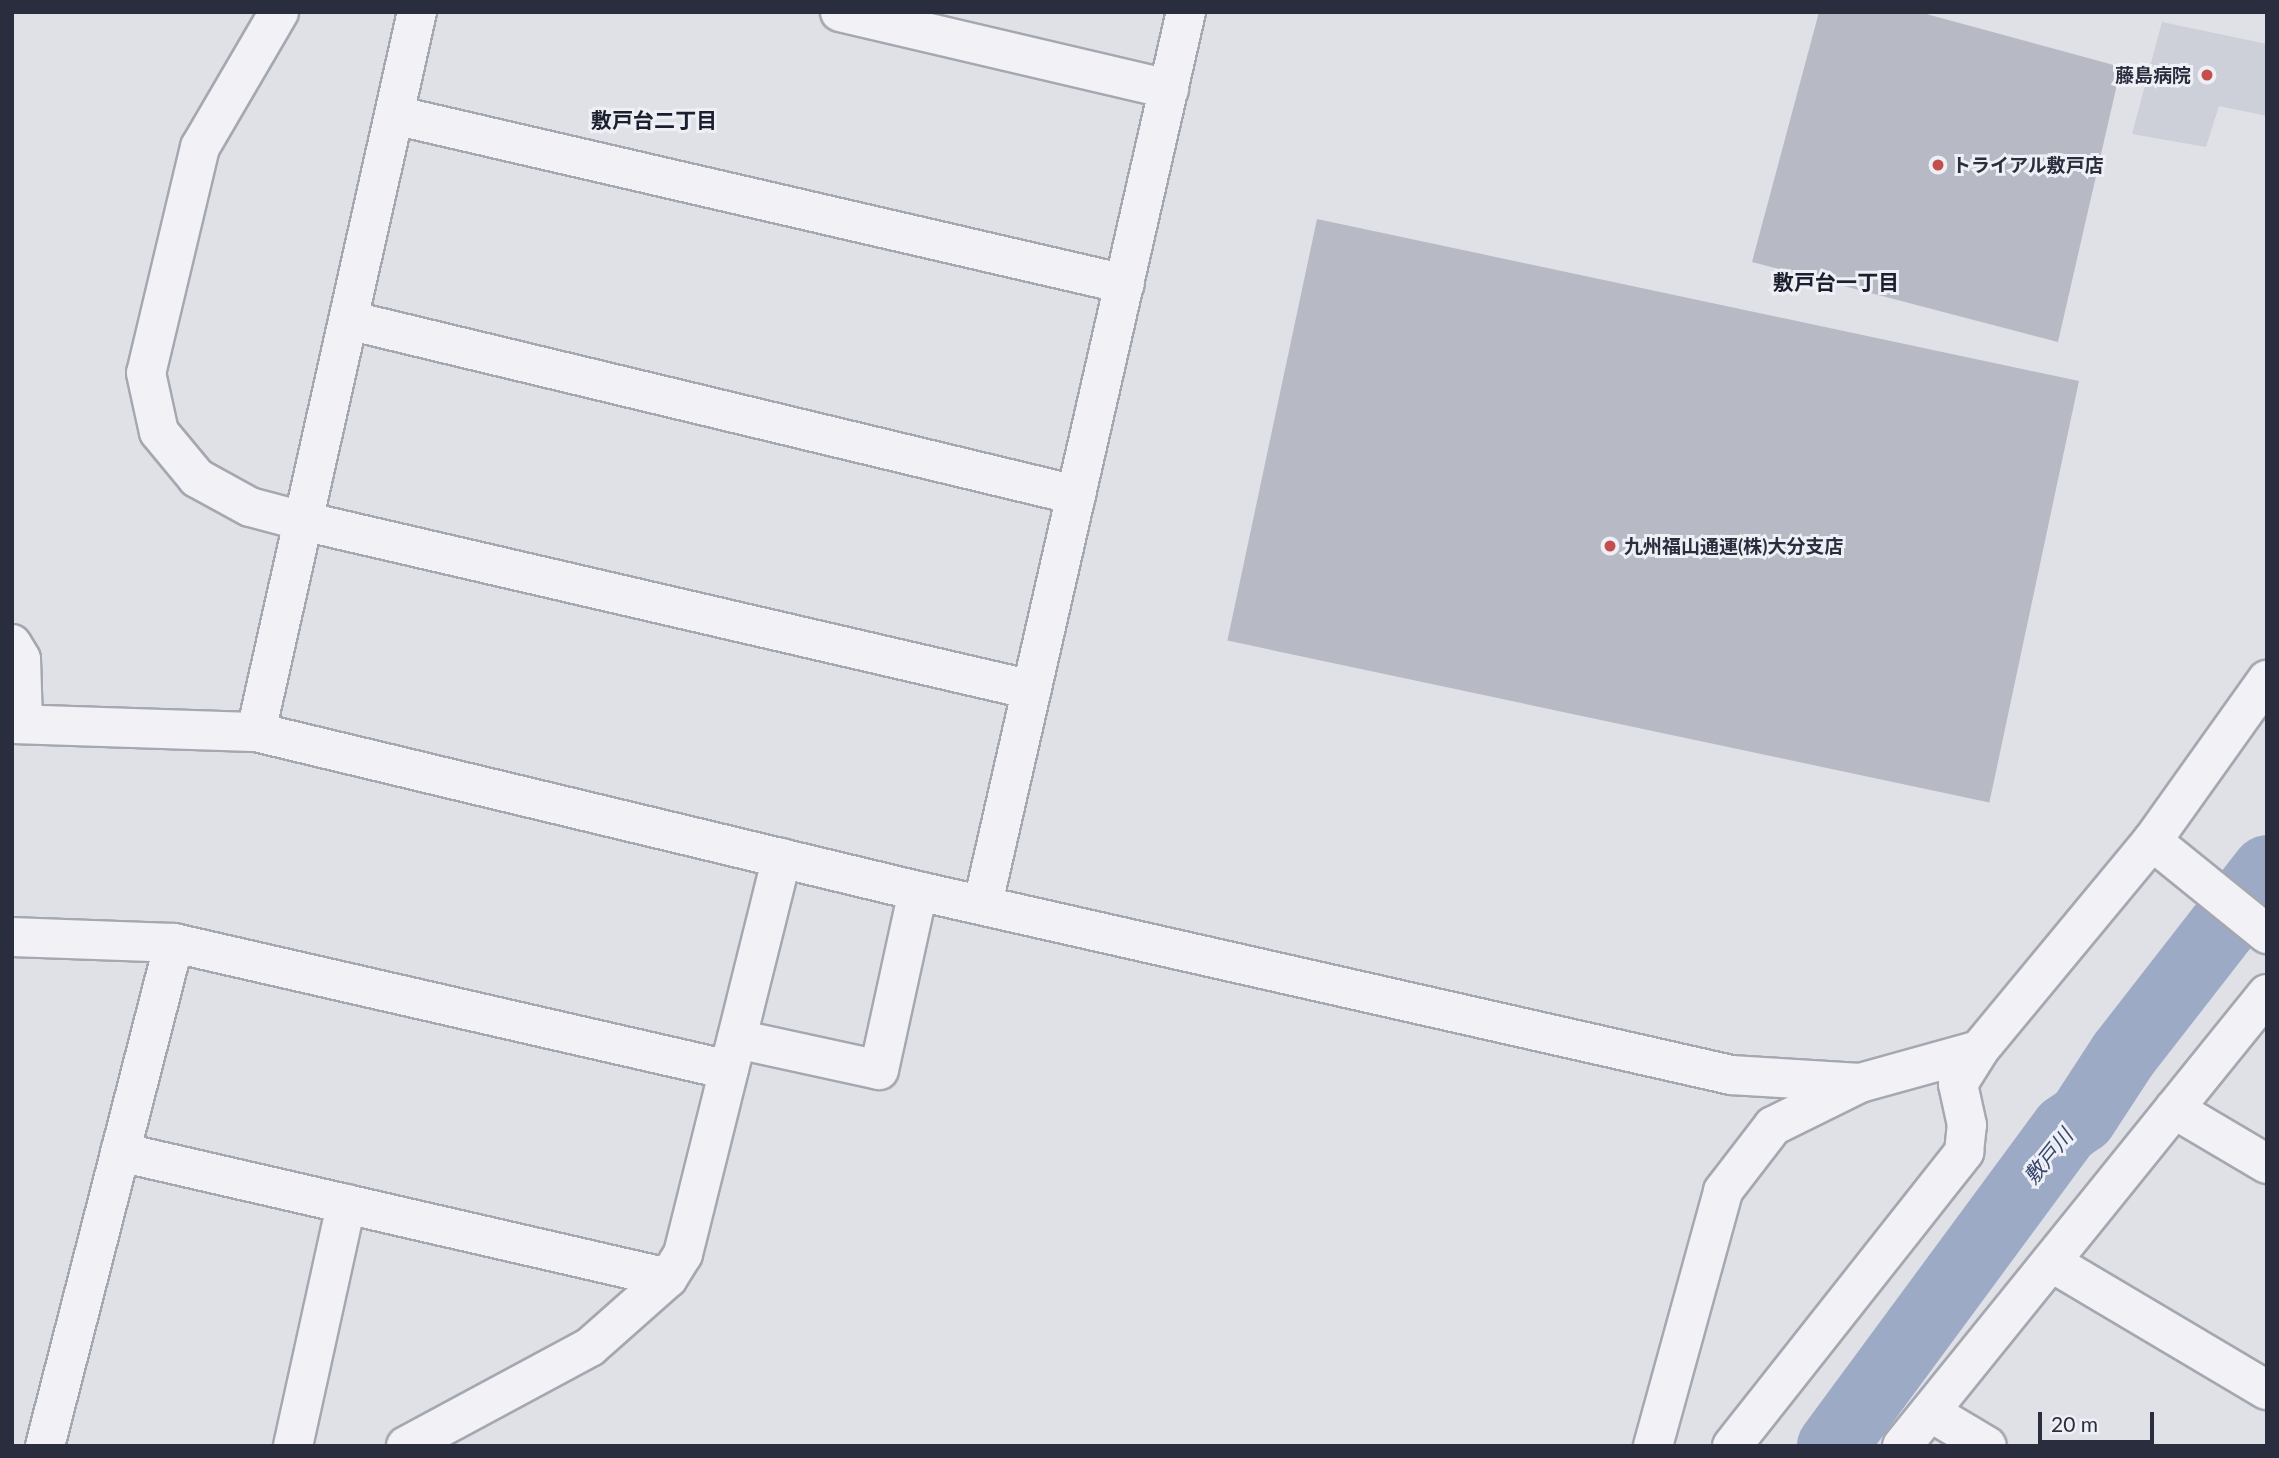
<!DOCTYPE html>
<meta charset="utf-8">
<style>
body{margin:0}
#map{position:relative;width:2279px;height:1458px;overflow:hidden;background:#dfe1e7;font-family:Lato,"Noto Sans JP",sans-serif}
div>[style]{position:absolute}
.built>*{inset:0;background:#cdd0d9}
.river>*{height:70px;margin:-35px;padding:0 35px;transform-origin:35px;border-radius:35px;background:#9daac5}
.building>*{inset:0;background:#b7bac4;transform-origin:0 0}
.roads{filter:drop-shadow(2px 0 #a5a7b1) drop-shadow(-2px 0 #a5a7b1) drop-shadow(0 2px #a5a7b1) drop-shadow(0 -2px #a5a7b1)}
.minor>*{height:38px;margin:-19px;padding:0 19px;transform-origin:19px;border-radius:19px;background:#f2f2f6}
.tertiary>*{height:38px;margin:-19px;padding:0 19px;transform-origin:19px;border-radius:19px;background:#f2f2f6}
.dots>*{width:19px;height:19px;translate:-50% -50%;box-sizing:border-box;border:4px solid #eef0f5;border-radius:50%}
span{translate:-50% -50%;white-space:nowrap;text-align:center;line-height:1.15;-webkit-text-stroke:6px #eef0f5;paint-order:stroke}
.poi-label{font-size:19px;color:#292d3d;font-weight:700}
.right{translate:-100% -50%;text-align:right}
.left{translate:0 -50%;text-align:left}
.neighbourhood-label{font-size:21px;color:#1b1f2e;font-weight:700}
.water-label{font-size:21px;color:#36466e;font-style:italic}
.frame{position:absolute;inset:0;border:14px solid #292d3d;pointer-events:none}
.scale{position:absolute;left:2038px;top:1412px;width:116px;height:32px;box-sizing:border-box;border:4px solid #292d3d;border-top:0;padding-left:9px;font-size:21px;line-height:24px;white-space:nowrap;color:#292d3d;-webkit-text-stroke:5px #eef0f5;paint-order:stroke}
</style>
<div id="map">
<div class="built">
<i style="clip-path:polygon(2162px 22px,2267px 44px,2267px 116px,2219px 106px,2206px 147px,2132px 134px)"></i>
</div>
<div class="river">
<i style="left:1832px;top:1446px;width:394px;rotate:-53.6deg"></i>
<i style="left:2066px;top:1129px;width:19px;rotate:-35deg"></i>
<i style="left:2082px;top:1118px;width:75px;rotate:-56.9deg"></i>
<i style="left:2123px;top:1055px;width:234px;rotate:-52.1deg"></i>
</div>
<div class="building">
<i style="clip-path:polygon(1819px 12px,1919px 12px,2121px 67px,2058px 342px,1752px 262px)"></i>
<i style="left:1317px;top:219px;width:779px;height:431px;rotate:12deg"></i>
</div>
<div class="roads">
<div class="minor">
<i style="left:279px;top:12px;width:156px;rotate:120.3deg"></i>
<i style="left:200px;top:147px;width:232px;rotate:103.4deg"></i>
<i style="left:146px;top:373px;width:60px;rotate:77.6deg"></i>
<i style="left:159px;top:432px;width:60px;rotate:50.4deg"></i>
<i style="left:197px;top:478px;width:60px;rotate:28.7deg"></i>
<i style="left:250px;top:507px;width:55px;rotate:14.8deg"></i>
<i style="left:303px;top:521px;width:748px;rotate:13.05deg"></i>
<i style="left:840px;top:12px;width:338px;rotate:13.2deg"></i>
<i style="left:394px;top:115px;width:750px;rotate:13.02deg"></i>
<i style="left:348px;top:320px;width:749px;rotate:13.52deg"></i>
<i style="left:12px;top:644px;width:17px;rotate:59deg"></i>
<i style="left:21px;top:659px;width:65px;rotate:88.2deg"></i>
<i style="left:256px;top:732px;width:738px;rotate:-77.4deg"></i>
<i style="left:2152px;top:841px;width:148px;rotate:39deg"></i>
<i style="left:983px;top:903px;width:914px;rotate:-77.17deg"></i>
<i style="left:12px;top:937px;width:162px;rotate:2.1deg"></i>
<i style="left:174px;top:943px;width:569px;rotate:12.89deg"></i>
<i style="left:737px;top:1039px;width:145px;rotate:12.3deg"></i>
<i style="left:879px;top:1070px;width:183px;rotate:-77.7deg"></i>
<i style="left:2174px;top:1109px;width:108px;rotate:30.6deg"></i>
<i style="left:120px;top:1152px;width:562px;rotate:12.95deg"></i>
<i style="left:2051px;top:1262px;width:251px;rotate:30.7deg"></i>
<i style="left:1930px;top:1412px;width:66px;rotate:30.8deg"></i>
<i style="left:45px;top:1446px;width:519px;rotate:-75.62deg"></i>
<i style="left:293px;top:1446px;width:248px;rotate:-77.6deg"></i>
<i style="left:406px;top:1446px;width:209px;rotate:-28.3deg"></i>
<i style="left:590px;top:1347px;width:104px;rotate:-41.5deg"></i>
<i style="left:668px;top:1278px;width:28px;rotate:-58deg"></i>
<i style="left:683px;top:1254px;width:408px;rotate:-76deg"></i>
<i style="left:1653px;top:1446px;width:264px;rotate:-74.6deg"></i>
<i style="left:1723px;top:1191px;width:82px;rotate:-52.4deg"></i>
<i style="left:1773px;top:1126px;width:97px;rotate:-26.3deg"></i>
<i style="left:1732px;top:1446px;width:375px;rotate:-51.7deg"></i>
<i style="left:1964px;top:1152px;width:27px;rotate:-84deg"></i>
<i style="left:1967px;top:1125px;width:42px;rotate:-102.4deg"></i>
<i style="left:1958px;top:1084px;width:40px;rotate:-58deg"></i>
<i style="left:1902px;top:1446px;width:581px;rotate:-51.08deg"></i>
</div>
<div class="tertiary">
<i style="left:12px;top:724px;width:244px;rotate:1.9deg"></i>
<i style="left:256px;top:732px;width:681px;rotate:13.51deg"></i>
<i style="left:918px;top:891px;width:834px;rotate:12.75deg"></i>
<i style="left:1731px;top:1075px;width:129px;rotate:3.5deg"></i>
<i style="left:1860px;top:1083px;width:123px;rotate:-15.5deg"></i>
<i style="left:1979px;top:1050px;width:271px;rotate:-50.4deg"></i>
<i style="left:2152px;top:841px;width:198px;rotate:-54.5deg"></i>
</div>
</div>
<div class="dots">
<i style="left:2207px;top:75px;background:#c44e4c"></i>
<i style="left:1938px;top:165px;background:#c44e4c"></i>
<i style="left:1610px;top:546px;background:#c44e4c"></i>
</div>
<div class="poi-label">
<span class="right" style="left:2191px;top:75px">藤島病院</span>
<span class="left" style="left:1952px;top:165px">トライアル敷戸店</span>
<span class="left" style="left:1624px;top:546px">九州福山通運(株)大分支店</span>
</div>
<div class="neighbourhood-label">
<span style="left:654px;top:120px">敷戸台二丁目</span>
<span style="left:1836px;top:282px">敷戸台一丁目</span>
</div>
<div class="water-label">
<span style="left:2048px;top:1156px;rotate:-51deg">敷戸川</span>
</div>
<div class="frame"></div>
<div class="scale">20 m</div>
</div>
